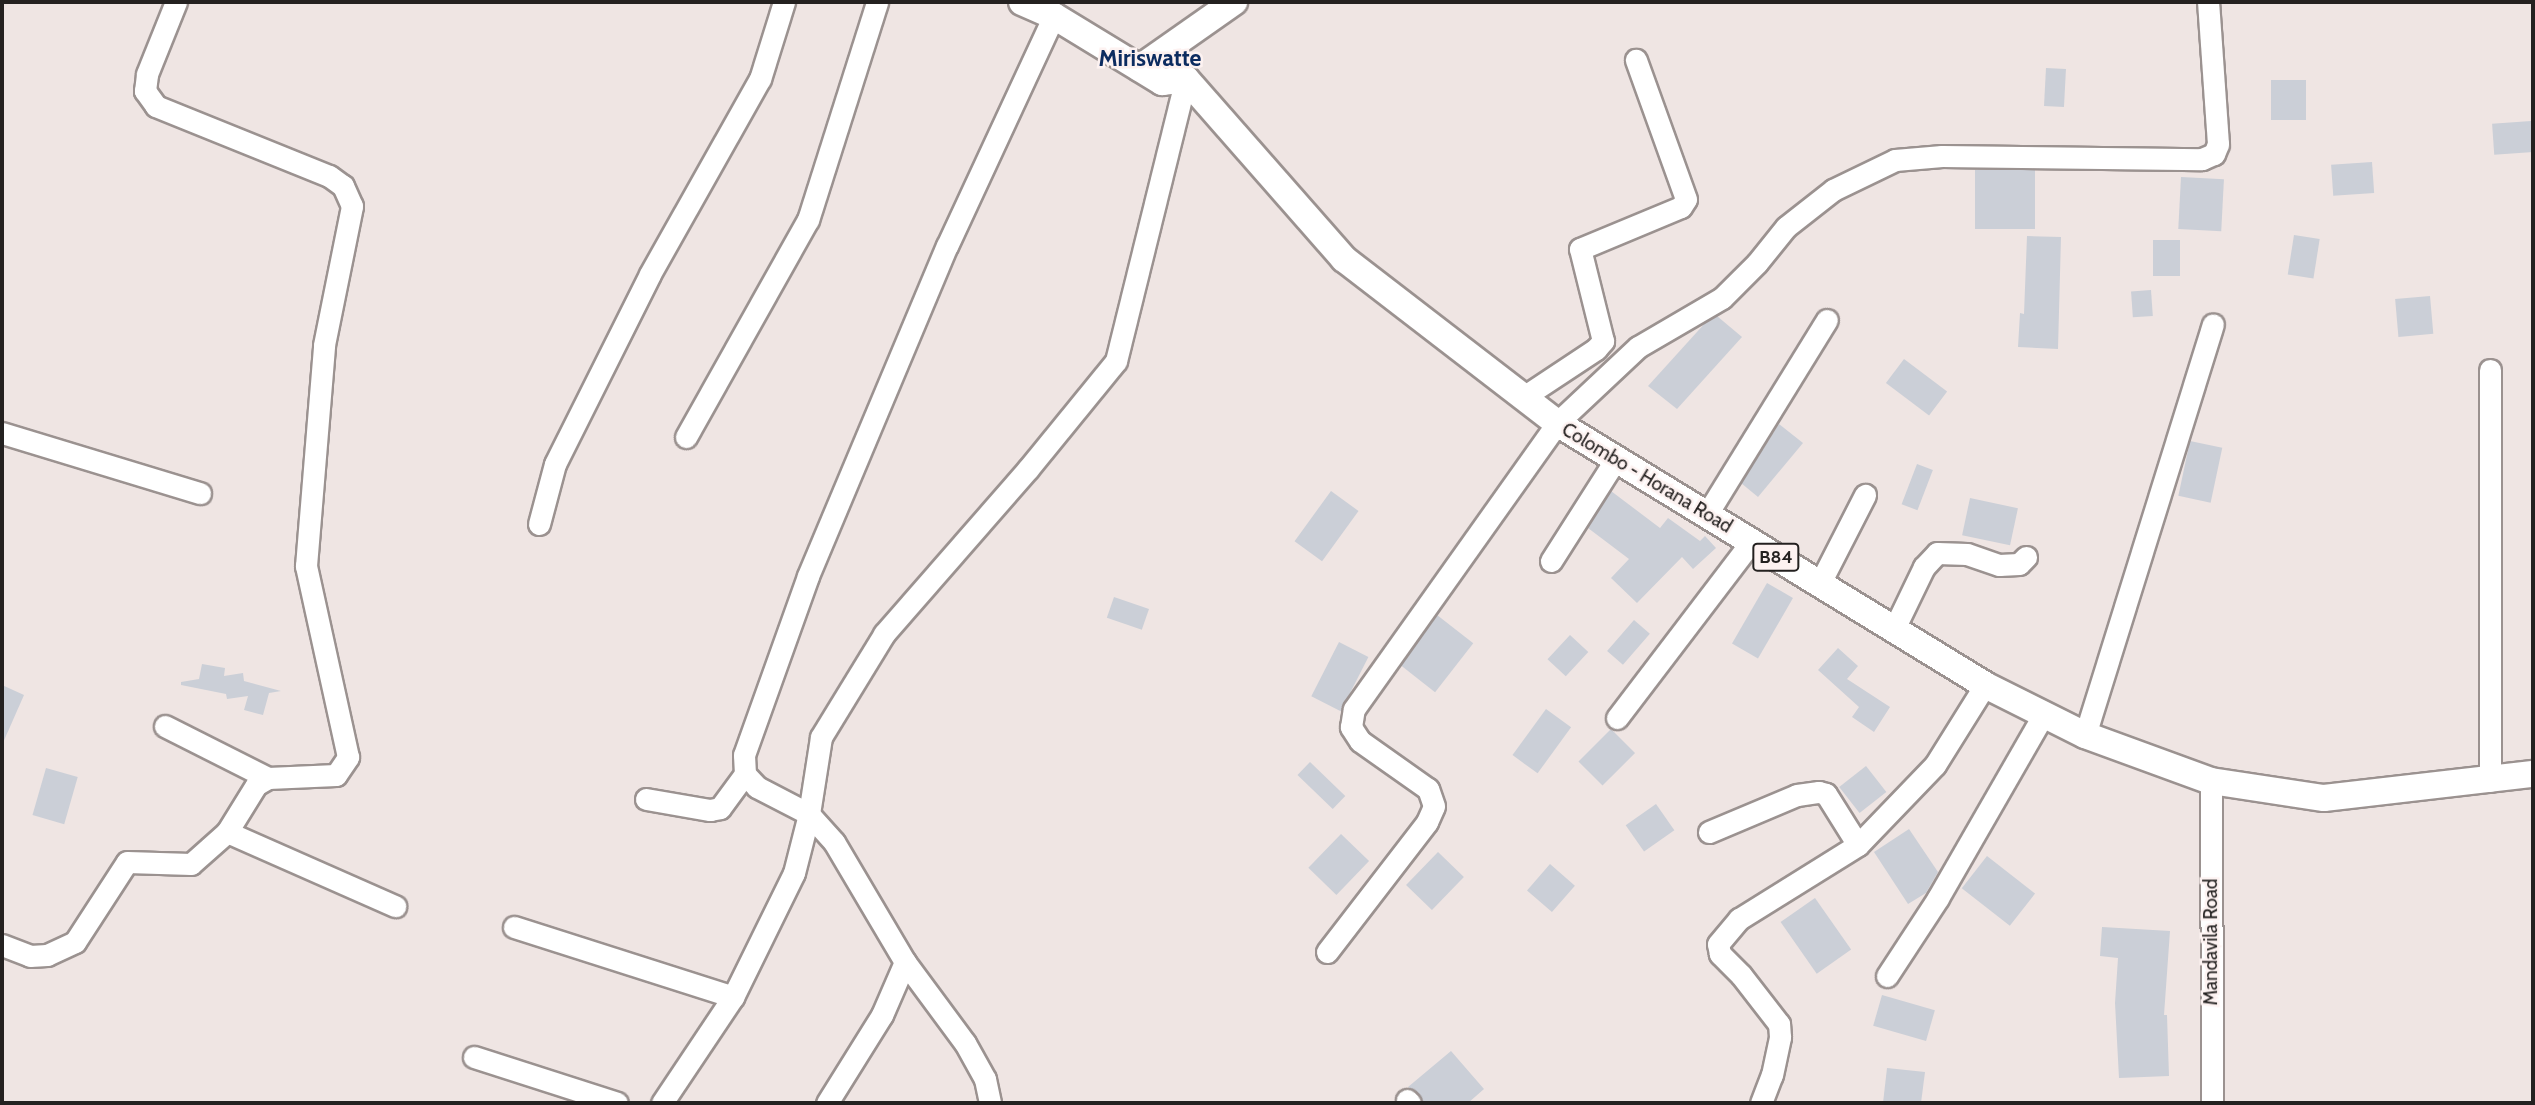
<!DOCTYPE html>
<style>
body{margin:0}
#map{position:relative;width:2535px;height:1105px;overflow:hidden;background:#efe5e3;font-family:Cabin,sans-serif}
div>[style]{position:absolute}
.building>*{inset:0;background:#cbcfd7;transform-origin:0 0}
.roads{filter:drop-shadow(2px 0 #9b9290) drop-shadow(-2px 0 #9b9290) drop-shadow(0 2px #9b9290) drop-shadow(0 -2px #9b9290)}
.minor>*{height:21px;margin:-10.5px;padding:0 10.5px;transform-origin:10.5px;border-radius:10.5px;background:#fff}
.major>*{height:26px;margin:-13px;padding:0 13px;transform-origin:13px;border-radius:13px;background:#fff}
span{translate:-50% -50%;white-space:nowrap;text-align:center;line-height:1.15;-webkit-text-stroke:5px #fdf2f1;paint-order:stroke}
.shield-label span{padding:2px 5px;background:#fdf2f1;border:2px solid;border-radius:5px;-webkit-text-stroke-width:0}
.shield-label{font-size:18px;color:#242120;font-weight:700}
.street-label{font-size:19px;color:#242120}
.quarter-label{font-size:23px;color:#0c2c60;font-weight:700}
.frame{position:absolute;inset:0;border:4px solid #242120;pointer-events:none}
</style>
<div id="map">
<div class="building">
<i style="left:2046px;top:68px;width:20px;height:38px;rotate:3deg"></i>
<i style="left:2271px;top:80px;width:35px;height:40px"></i>
<i style="left:2531px;top:121px;width:31px;height:39px;rotate:86deg"></i>
<i style="left:2372px;top:162px;width:31px;height:41px;rotate:86deg"></i>
<i style="left:1975px;top:170px;width:60px;height:59px"></i>
<i style="left:2181px;top:177px;width:43px;height:52px;rotate:3deg"></i>
<i style="left:2294px;top:235px;width:26px;height:40px;rotate:9deg"></i>
<i style="clip-path:polygon(2027px 236px,2061px 237px,2058px 349px,2018px 347px,2020px 313px,2024px 314px)"></i>
<i style="left:2153px;top:240px;width:27px;height:36px"></i>
<i style="left:2151px;top:290px;width:26px;height:20px;rotate:86deg"></i>
<i style="left:2430px;top:296px;width:38px;height:35px;rotate:85deg"></i>
<i style="clip-path:polygon(1717px 316px,1742px 337px,1677px 409px,1648px 386px,1706px 322px)"></i>
<i style="left:1904px;top:359px;width:54px;height:30px;rotate:37deg"></i>
<i style="clip-path:polygon(1779px 424px,1803px 443px,1758px 497px,1741px 483px)"></i>
<i style="left:2190px;top:441px;width:33px;height:56px;rotate:12deg"></i>
<i style="left:1917px;top:464px;width:17px;height:43px;rotate:21deg"></i>
<i style="left:1331px;top:491px;width:34px;height:62px;rotate:36deg"></i>
<i style="clip-path:polygon(1611px 491px,1660px 528px,1668px 518px,1700px 541px,1705px 536px,1716px 548px,1693px 569px,1682px 557px,1637px 603px,1611px 578px,1629px 559px,1588px 528px)"></i>
<i style="left:1970px;top:498px;width:49px;height:38px;rotate:12deg"></i>
<i style="left:1767px;top:583px;width:30px;height:70px;rotate:30deg"></i>
<i style="left:1114px;top:597px;width:37px;height:22px;rotate:19deg"></i>
<i style="left:1437px;top:615px;width:46px;height:62px;rotate:38deg"></i>
<i style="left:1634px;top:620px;width:21px;height:41px;rotate:41deg"></i>
<i style="left:1570px;top:635px;width:25px;height:33px;rotate:43deg"></i>
<i style="left:1339px;top:642px;width:33px;height:61px;rotate:27deg"></i>
<i style="clip-path:polygon(1838px 648px,1858px 666px,1847px 679px,1890px 707px,1874px 732px,1852px 717px,1859px 707px,1818px 670px)"></i>
<i style="clip-path:polygon(202px 664px,225px 668px,224px 676px,243px 673px,244px 681px,281px 691px,269px 693px,263px 715px,244px 710px,248px 696px,227px 699px,226px 694px,181px 685px,181px 682px,199px 679px)"></i>
<i style="clip-path:polygon(2px 685px,24px 695px,2px 745px)"></i>
<i style="left:1546px;top:709px;width:31px;height:57px;rotate:36deg"></i>
<i style="left:1611px;top:729px;width:34px;height:46px;rotate:45deg"></i>
<i style="left:1310px;top:762px;width:49px;height:18px;rotate:44deg"></i>
<i style="left:1866px;top:766px;width:33px;height:34px;rotate:52deg"></i>
<i style="left:46px;top:768px;width:33px;height:49px;rotate:16deg"></i>
<i style="left:1656px;top:804px;width:32px;height:37px;rotate:55deg"></i>
<i style="clip-path:polygon(1909px 829px,1938px 872px,1926px 893px,1908px 904px,1874px 852px)"></i>
<i style="left:1341px;top:834px;width:39px;height:47px;rotate:44deg"></i>
<i style="left:1438px;top:852px;width:36px;height:46px;rotate:44deg"></i>
<i style="left:1987px;top:856px;width:61px;height:41px;rotate:38deg"></i>
<i style="left:1550px;top:864px;width:33px;height:35px;rotate:41deg"></i>
<i style="left:1815px;top:898px;width:63px;height:42px;rotate:55deg"></i>
<i style="clip-path:polygon(2102px 927px,2170px 931px,2164px 1015px,2167px 1015px,2169px 1076px,2119px 1078px,2115px 1003px,2118px 958px,2100px 956px)"></i>
<i style="left:1882px;top:995px;width:55px;height:32px;rotate:16deg"></i>
<i style="clip-path:polygon(1451px 1051px,1484px 1089px,1468px 1103px,1423px 1103px,1419px 1094px,1408px 1087px)"></i>
<i style="clip-path:polygon(1887px 1068px,1925px 1072px,1921px 1103px,1883px 1103px)"></i>
</div>
<div class="roads">
<div class="minor">
<i style="left:2490px;top:370px;width:411px;rotate:90deg"></i>
<i style="left:1522px;top:398px;width:89px;rotate:-33.5deg"></i>
<i style="left:1596px;top:349px;width:11px;rotate:-49deg"></i>
<i style="left:1603px;top:341px;width:95px;rotate:-104deg"></i>
<i style="left:1580px;top:249px;width:109px;rotate:-22.6deg"></i>
<i style="left:1681px;top:207px;width:9px;rotate:-58deg"></i>
<i style="left:1686px;top:199px;width:148px;rotate:-109.8deg"></i>
<i style="left:2px;top:433px;width:207px;rotate:16.9deg"></i>
<i style="left:686px;top:437px;width:249px;rotate:-60.7deg"></i>
<i style="left:808px;top:220px;width:229px;rotate:-72.4deg"></i>
<i style="left:1707px;top:514px;width:228px;rotate:-58.3deg"></i>
<i style="left:539px;top:524px;width:62px;rotate:-75.1deg"></i>
<i style="left:555px;top:464px;width:212px;rotate:-63.4deg"></i>
<i style="left:650px;top:274px;width:224px;rotate:-60.6deg"></i>
<i style="left:760px;top:79px;width:81px;rotate:-72.7deg"></i>
<i style="left:1551px;top:561px;width:121px;rotate:-57.5deg"></i>
<i style="left:1820px;top:583px;width:99px;rotate:-62.9deg"></i>
<i style="left:1894px;top:629px;width:69px;rotate:-64.2deg"></i>
<i style="left:1924px;top:567px;width:19px;rotate:-47deg"></i>
<i style="left:1937px;top:553px;width:30px;rotate:2deg"></i>
<i style="left:1967px;top:554px;width:34px;rotate:19deg"></i>
<i style="left:1999px;top:565px;width:20px;rotate:-3deg"></i>
<i style="left:2019px;top:564px;width:10px;rotate:-45deg"></i>
<i style="left:1617px;top:718px;width:221px;rotate:-52.7deg"></i>
<i style="left:165px;top:726px;width:115px;rotate:26.8deg"></i>
<i style="left:2085px;top:735px;width:430px;rotate:-72.7deg"></i>
<i style="left:2211px;top:781px;width:322px;rotate:89.8deg"></i>
<i style="left:646px;top:799px;width:65px;rotate:9.8deg"></i>
<i style="left:710px;top:810px;width:10px;rotate:-11deg"></i>
<i style="left:720px;top:808px;width:42px;rotate:-53.7deg"></i>
<i style="left:227px;top:832px;width:184px;rotate:23.8deg"></i>
<i style="left:1709px;top:832px;width:95px;rotate:-22.8deg"></i>
<i style="left:1797px;top:795px;width:22px;rotate:-8deg"></i>
<i style="left:1819px;top:792px;width:7px;rotate:16deg"></i>
<i style="left:1826px;top:794px;width:60px;rotate:57.9deg"></i>
<i style="left:514px;top:927px;width:230px;rotate:17.7deg"></i>
<i style="left:2px;top:945px;width:30px;rotate:21deg"></i>
<i style="left:30px;top:956px;width:17px;rotate:-3deg"></i>
<i style="left:47px;top:955px;width:31px;rotate:-25deg"></i>
<i style="left:75px;top:942px;width:95px;rotate:-57deg"></i>
<i style="left:127px;top:862px;width:64px;rotate:1.8deg"></i>
<i style="left:191px;top:864px;width:48px;rotate:-41.6deg"></i>
<i style="left:227px;top:832px;width:55px;rotate:-58.3deg"></i>
<i style="left:256px;top:785px;width:14px;rotate:-30deg"></i>
<i style="left:268px;top:778px;width:68px;rotate:-2.5deg"></i>
<i style="left:336px;top:775px;width:22px;rotate:-56deg"></i>
<i style="left:348px;top:757px;width:196px;rotate:-102.4deg"></i>
<i style="left:306px;top:566px;width:222px;rotate:-85.3deg"></i>
<i style="left:324px;top:345px;width:142px;rotate:-78.6deg"></i>
<i style="left:352px;top:206px;width:22px;rotate:-114deg"></i>
<i style="left:343px;top:186px;width:17px;rotate:-144deg"></i>
<i style="left:329px;top:176px;width:187px;rotate:-158deg"></i>
<i style="left:156px;top:106px;width:19px;rotate:-126deg"></i>
<i style="left:145px;top:91px;width:17px;rotate:-83deg"></i>
<i style="left:147px;top:74px;width:78px;rotate:-68.1deg"></i>
<i style="left:1327px;top:952px;width:164px;rotate:-52.4deg"></i>
<i style="left:1427px;top:822px;width:17px;rotate:-66deg"></i>
<i style="left:1434px;top:806px;width:18px;rotate:-109deg"></i>
<i style="left:1428px;top:789px;width:83px;rotate:-144.8deg"></i>
<i style="left:1360px;top:741px;width:17px;rotate:-123deg"></i>
<i style="left:1351px;top:727px;width:18px;rotate:-81deg"></i>
<i style="left:1354px;top:709px;width:351px;rotate:-54.6deg"></i>
<i style="left:1557px;top:423px;width:111px;rotate:-43.2deg"></i>
<i style="left:1638px;top:347px;width:97px;rotate:-30.3deg"></i>
<i style="left:1722px;top:298px;width:49px;rotate:-45deg"></i>
<i style="left:1757px;top:263px;width:46px;rotate:-51.1deg"></i>
<i style="left:1786px;top:227px;width:60px;rotate:-38.2deg"></i>
<i style="left:1833px;top:190px;width:69px;rotate:-25.8deg"></i>
<i style="left:1895px;top:160px;width:47px;rotate:-4.9deg"></i>
<i style="left:1942px;top:156px;width:260px;rotate:0.7deg"></i>
<i style="left:2202px;top:159px;width:13px;rotate:-23deg"></i>
<i style="left:2214px;top:154px;width:11px;rotate:-68deg"></i>
<i style="left:2218px;top:144px;width:142px;rotate:-94deg"></i>
<i style="left:905px;top:962px;width:101px;rotate:53.5deg"></i>
<i style="left:965px;top:1043px;width:41px;rotate:60.9deg"></i>
<i style="left:985px;top:1079px;width:25px;rotate:78deg"></i>
<i style="left:1887px;top:976px;width:93px;rotate:-56.8deg"></i>
<i style="left:1938px;top:898px;width:212px;rotate:-60.1deg"></i>
<i style="left:474px;top:1057px;width:150px;rotate:17.8deg"></i>
<i style="left:1407px;top:1100px;width:4px;rotate:45deg"></i>
<i style="left:662px;top:1103px;width:128px;rotate:-56.2deg"></i>
<i style="left:733px;top:997px;width:138px;rotate:-63.8deg"></i>
<i style="left:794px;top:873px;width:61px;rotate:-75.7deg"></i>
<i style="left:809px;top:814px;width:78px;rotate:-81.1deg"></i>
<i style="left:821px;top:737px;width:121px;rotate:-58.5deg"></i>
<i style="left:884px;top:634px;width:219px;rotate:-48.9deg"></i>
<i style="left:1028px;top:469px;width:139px;rotate:-50.8deg"></i>
<i style="left:1116px;top:361px;width:291px;rotate:-76.1deg"></i>
<i style="left:827px;top:1103px;width:104px;rotate:-58deg"></i>
<i style="left:882px;top:1015px;width:58px;rotate:-66.5deg"></i>
<i style="left:905px;top:962px;width:139px;rotate:-120.6deg"></i>
<i style="left:834px;top:842px;width:38px;rotate:-132deg"></i>
<i style="left:809px;top:814px;width:59px;rotate:-152.6deg"></i>
<i style="left:757px;top:787px;width:18px;rotate:-133deg"></i>
<i style="left:745px;top:774px;width:19px;rotate:-93deg"></i>
<i style="left:744px;top:755px;width:190px;rotate:-70.3deg"></i>
<i style="left:808px;top:576px;width:358px;rotate:-67.2deg"></i>
<i style="left:947px;top:246px;width:254px;rotate:-65.1deg"></i>
<i style="left:1761px;top:1103px;width:30px;rotate:-69deg"></i>
<i style="left:1772px;top:1075px;width:39px;rotate:-78deg"></i>
<i style="left:1780px;top:1037px;width:13px;rotate:-94deg"></i>
<i style="left:1779px;top:1024px;width:62px;rotate:-127.8deg"></i>
<i style="left:1741px;top:975px;width:30px;rotate:-135deg"></i>
<i style="left:1720px;top:954px;width:10px;rotate:-101deg"></i>
<i style="left:1718px;top:944px;width:33px;rotate:-50deg"></i>
<i style="left:1739px;top:919px;width:140px;rotate:-31.9deg"></i>
<i style="left:1858px;top:845px;width:111px;rotate:-46.1deg"></i>
<i style="left:1935px;top:765px;width:94px;rotate:-58deg"></i>
</div>
<div class="major">
<i style="left:1022px;top:2px;width:35px;rotate:24deg"></i>
<i style="left:1054px;top:16px;width:127px;rotate:31.4deg"></i>
<i style="left:1162px;top:82px;width:24px;rotate:-7deg"></i>
<i style="left:1186px;top:79px;width:240px;rotate:48.7deg"></i>
<i style="left:1344px;top:259px;width:269px;rotate:37.6deg"></i>
<i style="left:1557px;top:423px;width:502px;rotate:31.47deg"></i>
<i style="left:1985px;top:685px;width:112px;rotate:26.6deg"></i>
<i style="left:2085px;top:735px;width:134px;rotate:20.1deg"></i>
<i style="left:2211px;top:781px;width:114px;rotate:8.6deg"></i>
<i style="left:2324px;top:798px;width:210px;rotate:-6.6deg"></i>
<i style="left:1140px;top:68px;width:115px;rotate:-35.1deg"></i>
</div>
</div>
<div class="shield-label">
<span style="left:1776px;top:557px">B84</span>
</div>
<div class="street-label">
<span style="left:1647px;top:478px;rotate:31deg">Colombo - Horana Road</span>
<span style="left:2211px;top:942px;rotate:-90deg">Mandavila Road</span>
</div>
<div class="quarter-label">
<span style="left:1150px;top:58px">Miriswatte</span>
</div>
<div class="frame"></div>
</div>
